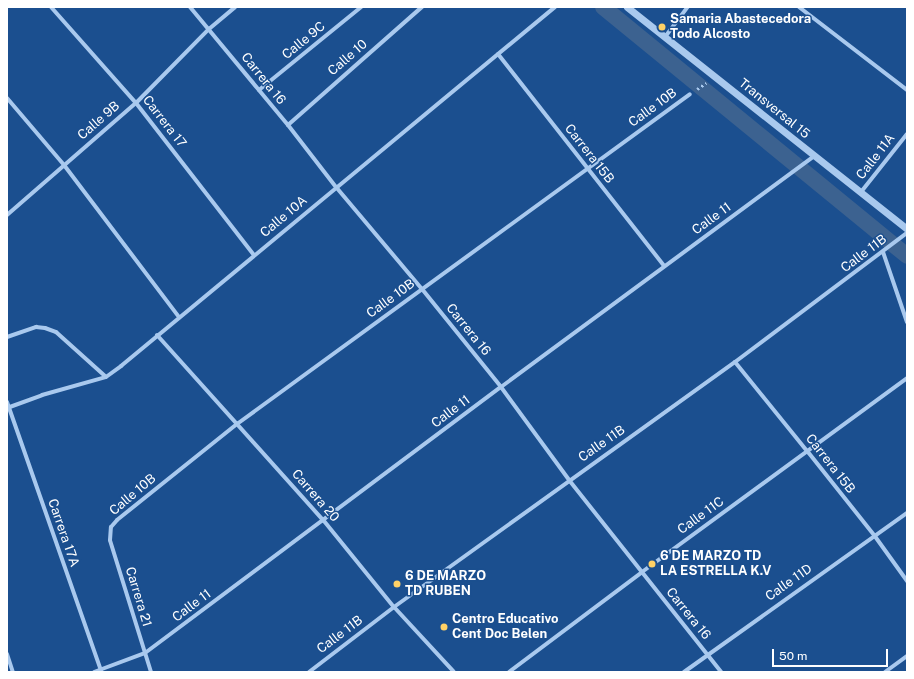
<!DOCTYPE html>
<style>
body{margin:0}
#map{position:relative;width:914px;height:679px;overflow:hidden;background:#1b4f8f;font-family:"Public Sans",sans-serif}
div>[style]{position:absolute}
.canal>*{height:16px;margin:-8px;padding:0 8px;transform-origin:8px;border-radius:8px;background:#3c6290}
.path>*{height:2.5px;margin-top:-1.25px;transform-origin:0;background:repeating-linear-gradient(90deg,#a9c9ee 0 2px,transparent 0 5px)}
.minor>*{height:4px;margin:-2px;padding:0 2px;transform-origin:2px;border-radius:2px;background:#a9c9ee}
.tertiary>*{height:7px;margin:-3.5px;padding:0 3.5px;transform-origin:3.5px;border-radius:3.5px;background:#a9c9ee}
.dots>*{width:11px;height:11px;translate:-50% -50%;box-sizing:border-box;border:2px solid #1b4f8f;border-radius:50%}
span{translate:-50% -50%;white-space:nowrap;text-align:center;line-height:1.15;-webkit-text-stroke:3px #1b4f8f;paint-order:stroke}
.poi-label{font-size:13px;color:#fff;font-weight:700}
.left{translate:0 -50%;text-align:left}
.street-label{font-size:13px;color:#fff}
.frame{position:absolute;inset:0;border:8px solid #fff;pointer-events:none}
.scale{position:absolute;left:772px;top:649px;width:116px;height:18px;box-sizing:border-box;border:2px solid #fff;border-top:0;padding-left:5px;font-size:12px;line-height:14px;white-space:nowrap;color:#fff;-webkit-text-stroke:3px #1b4f8f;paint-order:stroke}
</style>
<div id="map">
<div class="canal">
<i style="left:603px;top:7px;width:393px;rotate:39.3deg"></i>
</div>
<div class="path">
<i style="left:697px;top:89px;width:11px;rotate:-34deg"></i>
</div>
<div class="minor">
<i style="left:51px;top:7px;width:128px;rotate:48.5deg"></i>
<i style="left:136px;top:103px;width:192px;rotate:52.2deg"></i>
<i style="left:190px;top:7px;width:153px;rotate:50.3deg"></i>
<i style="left:288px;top:125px;width:78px;rotate:52.3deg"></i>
<i style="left:336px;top:187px;width:133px;rotate:49.9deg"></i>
<i style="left:422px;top:289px;width:126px;rotate:51.1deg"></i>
<i style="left:501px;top:387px;width:115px;rotate:53.8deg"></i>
<i style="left:569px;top:480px;width:245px;rotate:51.6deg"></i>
<i style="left:799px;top:7px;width:136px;rotate:37.5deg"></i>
<i style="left:665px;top:37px;width:38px;rotate:-53deg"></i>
<i style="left:498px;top:54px;width:269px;rotate:51.9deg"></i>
<i style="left:259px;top:90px;width:132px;rotate:-39.1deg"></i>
<i style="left:7px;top:98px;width:88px;rotate:49.6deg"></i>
<i style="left:64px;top:165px;width:191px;rotate:52.9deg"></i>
<i style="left:288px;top:125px;width:179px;rotate:-41.4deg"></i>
<i style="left:861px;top:192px;width:74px;rotate:-51.6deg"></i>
<i style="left:7px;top:215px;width:171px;rotate:-41deg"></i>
<i style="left:136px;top:103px;width:104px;rotate:-45.4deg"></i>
<i style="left:209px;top:29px;width:34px;rotate:-40deg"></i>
<i style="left:883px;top:252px;width:74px;rotate:71.1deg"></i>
<i style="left:157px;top:335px;width:250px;rotate:48.1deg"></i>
<i style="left:324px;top:521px;width:111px;rotate:50.9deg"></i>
<i style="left:394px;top:607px;width:88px;rotate:47.3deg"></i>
<i style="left:7px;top:337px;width:31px;rotate:-19deg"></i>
<i style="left:36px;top:327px;width:9px;rotate:6deg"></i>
<i style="left:45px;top:328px;width:12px;rotate:20deg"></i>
<i style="left:56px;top:332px;width:67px;rotate:42deg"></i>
<i style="left:735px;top:362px;width:116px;rotate:51deg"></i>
<i style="left:808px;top:452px;width:106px;rotate:51.5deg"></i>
<i style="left:874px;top:535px;width:57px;rotate:54.3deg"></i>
<i style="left:7px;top:402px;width:284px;rotate:70.7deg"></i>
<i style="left:7px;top:408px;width:37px;rotate:-20deg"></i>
<i style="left:42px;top:395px;width:66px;rotate:-15.7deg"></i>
<i style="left:106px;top:377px;width:19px;rotate:-36deg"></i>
<i style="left:121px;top:366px;width:563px;rotate:-39.6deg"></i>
<i style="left:7px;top:654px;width:19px;rotate:72deg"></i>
<i style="left:94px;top:672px;width:54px;rotate:-20.4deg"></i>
<i style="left:145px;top:653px;width:444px;rotate:-36.8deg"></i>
<i style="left:501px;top:387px;width:389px;rotate:-36.4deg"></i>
<i style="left:151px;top:672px;width:138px;rotate:-107.3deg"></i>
<i style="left:110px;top:540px;width:13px;rotate:-86deg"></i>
<i style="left:111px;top:527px;width:9px;rotate:-49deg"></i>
<i style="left:117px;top:520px;width:154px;rotate:-38.7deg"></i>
<i style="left:237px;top:424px;width:560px;rotate:-36.07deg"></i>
<i style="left:309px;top:672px;width:107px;rotate:-37.4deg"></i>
<i style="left:394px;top:607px;width:420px;rotate:-35.7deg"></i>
<i style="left:735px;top:362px;width:215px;rotate:-36.9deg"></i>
<i style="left:509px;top:672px;width:166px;rotate:-36.9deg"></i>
<i style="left:642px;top:572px;width:328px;rotate:-36.2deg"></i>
<i style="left:684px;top:672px;width:274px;rotate:-35.5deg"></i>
<i style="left:885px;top:672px;width:27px;rotate:-36deg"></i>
</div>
<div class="tertiary">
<i style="left:627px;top:7px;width:357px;rotate:38.4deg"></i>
</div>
<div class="dots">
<i style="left:662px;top:27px;background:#ffd166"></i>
<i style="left:652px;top:564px;background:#ffd166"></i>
<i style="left:397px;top:584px;background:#ffd166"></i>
<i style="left:444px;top:627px;background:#ffd166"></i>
</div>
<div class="poi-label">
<span class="left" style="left:670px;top:27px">Samaria Abastecedora<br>Todo Alcosto</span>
<span class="left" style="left:660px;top:564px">6 DE MARZO TD<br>LA ESTRELLA K.V</span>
<span class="left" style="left:405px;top:584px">6 DE MARZO<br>TD RUBEN</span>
<span class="left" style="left:452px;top:627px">Centro Educativo<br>Cent Doc Belen</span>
</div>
<div class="street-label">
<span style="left:304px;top:41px;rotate:-39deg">Calle 9C</span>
<span style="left:348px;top:58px;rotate:-41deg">Calle 10</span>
<span style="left:263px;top:79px;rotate:51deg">Carrera 16</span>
<span style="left:653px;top:108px;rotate:-36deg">Calle 10B</span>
<span style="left:774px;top:109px;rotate:39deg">Transversal 15</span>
<span style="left:99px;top:121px;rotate:-41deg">Calle 9B</span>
<span style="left:164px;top:122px;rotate:52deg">Carrera 17</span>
<span style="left:589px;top:154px;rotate:52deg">Carrera 15B</span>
<span style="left:876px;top:157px;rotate:-52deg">Calle 11A</span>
<span style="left:284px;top:217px;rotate:-40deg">Calle 10A</span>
<span style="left:712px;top:219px;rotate:-36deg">Calle 11</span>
<span style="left:864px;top:254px;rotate:-37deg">Calle 11B</span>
<span style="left:391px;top:299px;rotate:-36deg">Calle 10B</span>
<span style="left:468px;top:330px;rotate:51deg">Carrera 16</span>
<span style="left:451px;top:412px;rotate:-37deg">Calle 11</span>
<span style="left:602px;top:444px;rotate:-35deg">Calle 11B</span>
<span style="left:830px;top:464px;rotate:52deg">Carrera 15B</span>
<span style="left:133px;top:495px;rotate:-40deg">Calle 10B</span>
<span style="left:315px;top:496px;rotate:49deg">Carrera 20</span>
<span style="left:701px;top:516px;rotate:-36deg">Calle 11C</span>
<span style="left:63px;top:533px;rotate:71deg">Carrera 17A</span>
<span style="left:789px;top:583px;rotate:-35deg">Calle 11D</span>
<span style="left:138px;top:597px;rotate:73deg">Carrera 21</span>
<span style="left:192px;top:606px;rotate:-37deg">Calle 11</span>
<span style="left:688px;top:614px;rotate:51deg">Carrera 16</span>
<span style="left:340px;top:635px;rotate:-37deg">Calle 11B</span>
</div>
<div class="frame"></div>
<div class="scale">50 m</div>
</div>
